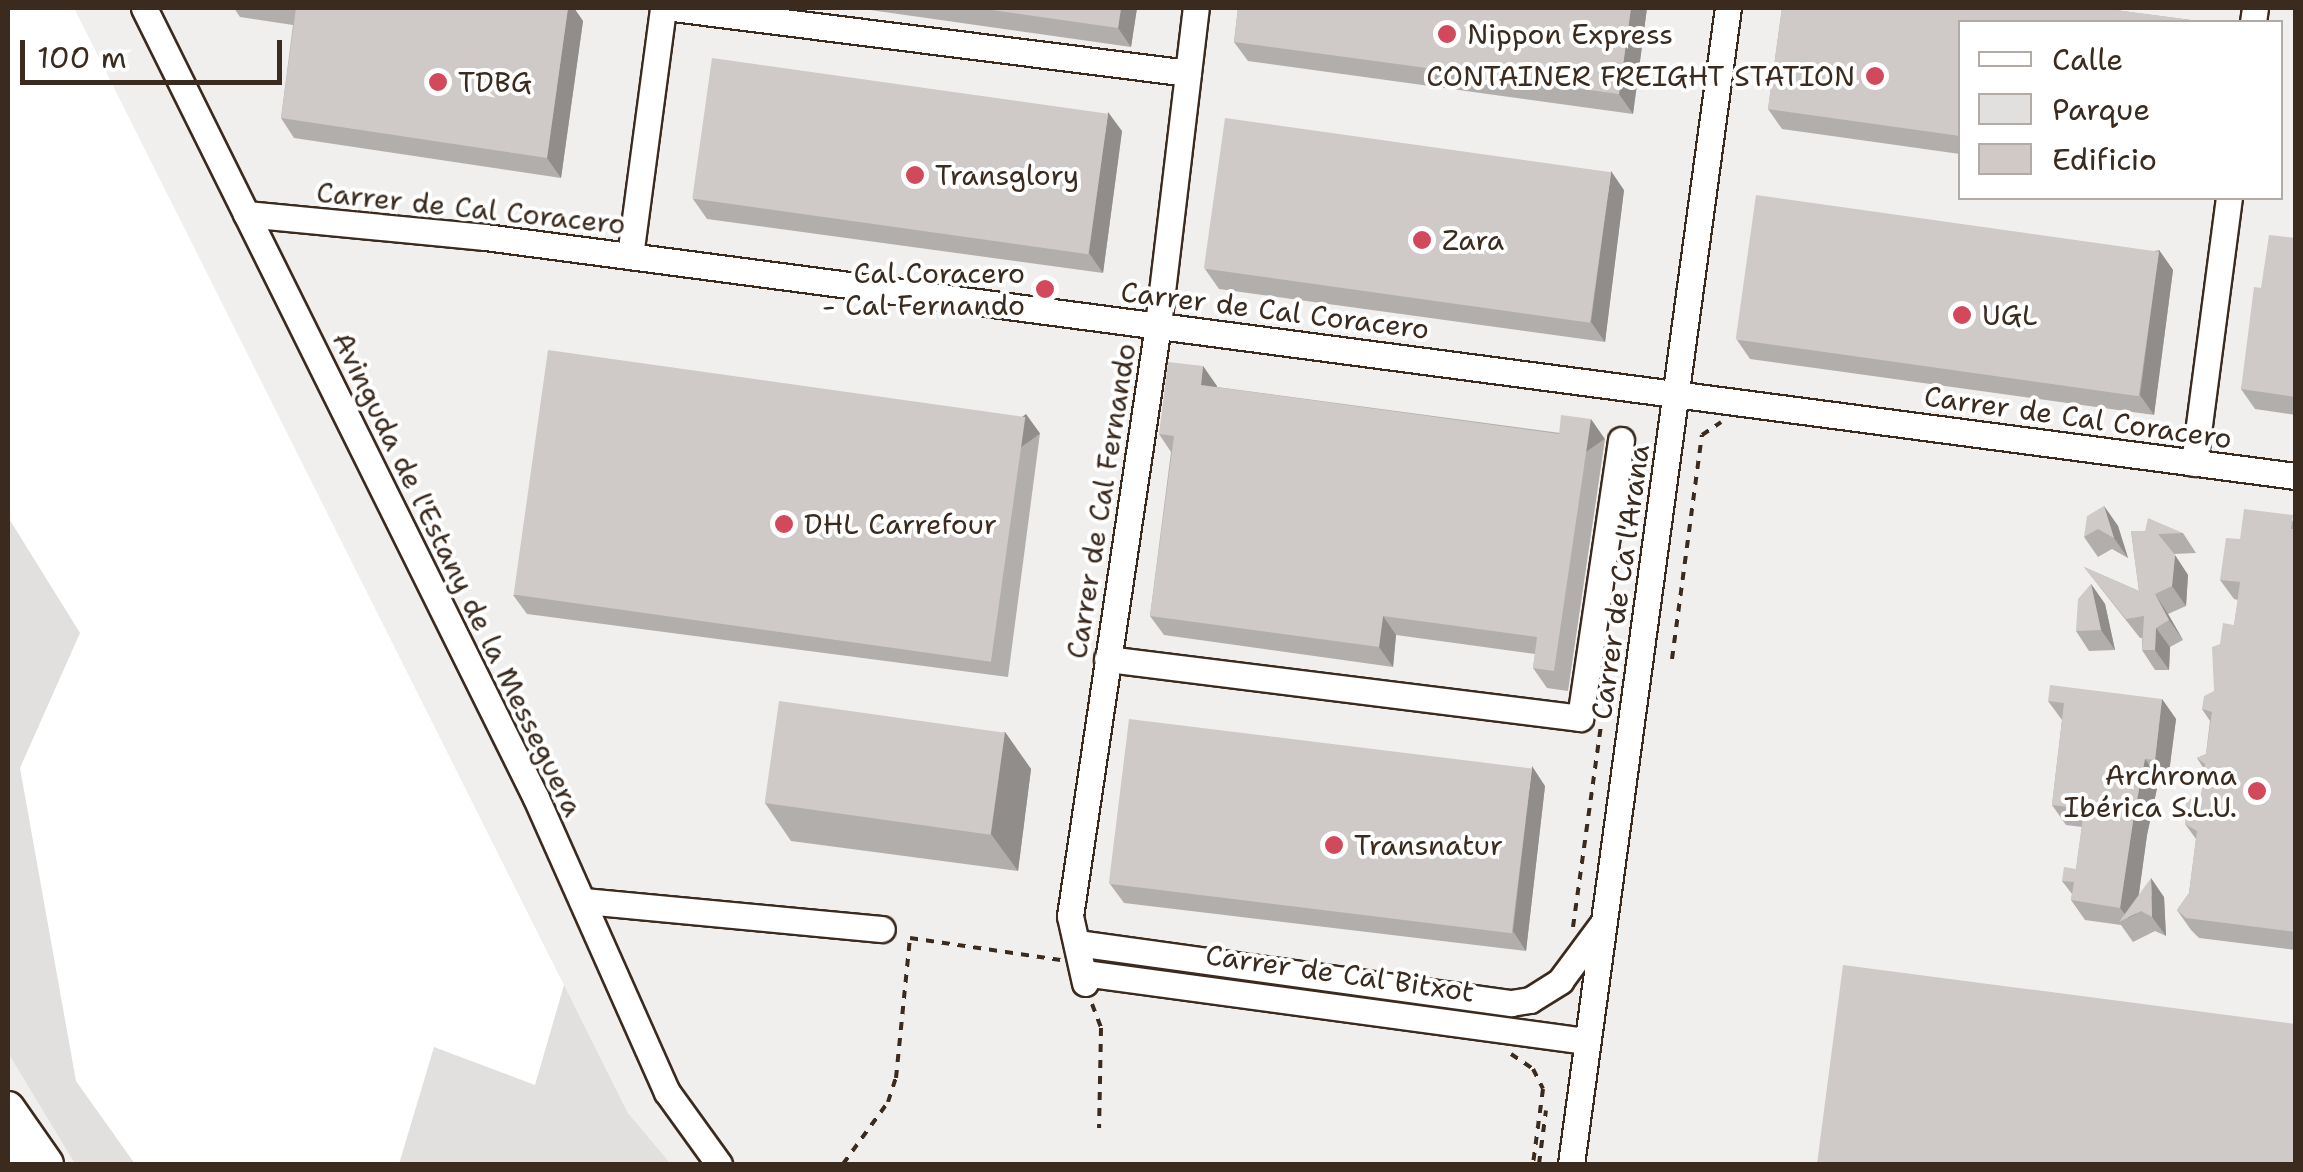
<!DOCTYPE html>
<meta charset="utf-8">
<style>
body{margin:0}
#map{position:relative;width:2303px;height:1172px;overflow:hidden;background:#fff;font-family:"Shantell Sans",sans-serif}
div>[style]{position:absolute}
.built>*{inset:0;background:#f1efee}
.green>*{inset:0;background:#e2e0de}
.path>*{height:4px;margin-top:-2px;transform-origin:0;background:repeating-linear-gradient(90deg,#3b2a1e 0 8px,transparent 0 16px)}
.roads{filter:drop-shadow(2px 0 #3b2a1e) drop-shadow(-2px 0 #3b2a1e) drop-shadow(0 2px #3b2a1e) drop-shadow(0 -2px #3b2a1e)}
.minor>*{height:25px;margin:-12.5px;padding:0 12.5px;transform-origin:12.5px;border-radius:12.5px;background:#fff}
.major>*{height:32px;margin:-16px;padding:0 16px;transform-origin:16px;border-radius:16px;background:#fff}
.wall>*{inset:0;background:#b2aeab}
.shaded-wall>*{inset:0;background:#918d8b;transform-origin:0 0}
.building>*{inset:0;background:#cfcac7;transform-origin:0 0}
.dots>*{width:28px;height:28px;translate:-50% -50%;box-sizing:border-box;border:5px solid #fff;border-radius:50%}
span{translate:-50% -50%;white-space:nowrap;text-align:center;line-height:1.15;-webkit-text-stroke:8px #fff;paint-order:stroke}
.poi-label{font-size:28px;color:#3b2a1e}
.left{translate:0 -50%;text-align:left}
.right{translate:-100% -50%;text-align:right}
.street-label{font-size:28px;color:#3b2a1e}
.frame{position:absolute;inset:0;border:10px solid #3b2a1e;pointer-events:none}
.legend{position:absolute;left:1958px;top:20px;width:325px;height:180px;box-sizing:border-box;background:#fff;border:2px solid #b1aaa5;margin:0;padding:12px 18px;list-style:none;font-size:30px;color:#3b2a1e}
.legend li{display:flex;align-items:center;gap:20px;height:50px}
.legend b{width:50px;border:2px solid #b1aaa5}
.scale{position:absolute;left:20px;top:40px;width:262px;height:45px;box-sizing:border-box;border:5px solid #3b2a1e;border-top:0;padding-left:12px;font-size:30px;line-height:35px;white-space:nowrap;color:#3b2a1e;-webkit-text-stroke:8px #fff;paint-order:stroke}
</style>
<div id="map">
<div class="built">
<i style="clip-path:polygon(evenodd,74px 8px,2295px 8px,2295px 1164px,671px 1164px,628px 1113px,74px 8px,1960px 22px,2280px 22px,2280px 198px,1960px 198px,1960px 22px)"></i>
<i style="clip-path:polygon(8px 1053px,75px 1164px,8px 1164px)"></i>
</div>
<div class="green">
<i style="clip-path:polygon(8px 517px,80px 633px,20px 768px,76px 1081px,135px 1164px,75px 1164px,8px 1053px)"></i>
<i style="clip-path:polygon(564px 985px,628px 1113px,671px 1164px,399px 1164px,434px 1047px,535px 1085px)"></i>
</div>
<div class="path">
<i style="left:1672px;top:659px;width:226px;rotate:-82.4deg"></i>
<i style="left:1702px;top:435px;width:23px;rotate:-34deg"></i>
<i style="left:1573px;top:927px;width:205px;rotate:-82.1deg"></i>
<i style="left:1092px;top:1004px;width:26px;rotate:69deg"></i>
<i style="left:1101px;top:1028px;width:100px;rotate:91.1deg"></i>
<i style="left:1511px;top:1054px;width:27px;rotate:34deg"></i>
<i style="left:1533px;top:1069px;width:22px;rotate:63deg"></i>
<i style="left:1543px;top:1089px;width:76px;rotate:97.6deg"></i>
<i style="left:843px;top:1164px;width:77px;rotate:-54deg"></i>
<i style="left:888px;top:1102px;width:25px;rotate:-72deg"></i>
<i style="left:896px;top:1078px;width:141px;rotate:-84.3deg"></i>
<i style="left:910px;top:938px;width:152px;rotate:8.3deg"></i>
<i style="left:1539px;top:1164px;width:54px;rotate:-82.6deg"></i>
</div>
<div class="roads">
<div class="minor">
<i style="left:144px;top:8px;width:882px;rotate:63.61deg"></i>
<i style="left:536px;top:798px;width:322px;rotate:66deg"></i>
<i style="left:667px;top:1092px;width:89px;rotate:54.2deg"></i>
<i style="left:673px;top:8px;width:519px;rotate:7.19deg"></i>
<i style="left:2253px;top:22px;width:14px;rotate:-82deg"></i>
<i style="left:246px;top:214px;width:240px;rotate:5.5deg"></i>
<i style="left:485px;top:237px;width:1827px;rotate:7.52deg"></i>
<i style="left:630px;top:256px;width:250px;rotate:-82.4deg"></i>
<i style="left:2194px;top:463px;width:267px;rotate:-82.5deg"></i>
<i style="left:1107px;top:659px;width:477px;rotate:7.1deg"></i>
<i style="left:1580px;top:718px;width:281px;rotate:-81.6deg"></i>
<i style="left:585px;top:901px;width:298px;rotate:5.4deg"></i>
<i style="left:1077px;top:943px;width:438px;rotate:7.9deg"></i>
<i style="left:1511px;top:1003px;width:19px;rotate:-9deg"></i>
<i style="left:1530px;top:1000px;width:36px;rotate:-32deg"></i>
<i style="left:1560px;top:981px;width:67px;rotate:-53.5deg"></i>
<i style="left:1084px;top:973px;width:507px;rotate:7.71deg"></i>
<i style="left:1085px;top:983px;width:69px;rotate:-102.6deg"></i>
<i style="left:1070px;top:916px;width:598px;rotate:-81.53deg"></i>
<i style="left:1158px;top:325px;width:319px;rotate:-83.2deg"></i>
<i style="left:1571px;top:1164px;width:1167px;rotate:-82.27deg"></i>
</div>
<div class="major">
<i style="left:8px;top:1108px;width:68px;rotate:55.1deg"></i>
<i style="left:8px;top:1148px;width:19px;rotate:55deg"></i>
</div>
</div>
<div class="wall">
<i style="clip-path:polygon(234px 8px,574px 8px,583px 21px,561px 178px,294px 138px,281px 118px,293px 25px,240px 17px)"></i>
<i style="clip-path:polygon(856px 8px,1137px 8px,1131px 47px)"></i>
<i style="clip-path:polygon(1238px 8px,1647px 8px,1633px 114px,1248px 61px,1234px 42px)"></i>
<i style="clip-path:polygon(1782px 8px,2100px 8px,2191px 20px,2193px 22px,1960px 22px,1960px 154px,1782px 129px,1768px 109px)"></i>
<i style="clip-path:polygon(1122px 131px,1103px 273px,707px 219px,693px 199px)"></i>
<i style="clip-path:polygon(1624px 190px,1605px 342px,1219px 289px,1205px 269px)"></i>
<i style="clip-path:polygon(2296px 238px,2296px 415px,2255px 409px,2241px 389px,2261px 288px)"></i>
<i style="clip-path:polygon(2159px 250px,2173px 270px,2154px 415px,1750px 359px,1737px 340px)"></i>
<i style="clip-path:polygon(1203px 366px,1217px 387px,1605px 439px,1568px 691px,1547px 688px,1533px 668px,1535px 654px,1396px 635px,1393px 667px,1164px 635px,1150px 616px,1171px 452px,1159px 434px)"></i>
<i style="clip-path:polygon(1040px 433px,1008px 677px,527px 614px,513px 595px)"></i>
<i style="clip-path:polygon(2104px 506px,2118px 526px,2128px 558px,2112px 549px,2098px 557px,2084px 537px)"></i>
<i style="clip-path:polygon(2296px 518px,2296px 950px,2199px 938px,2191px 930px,2177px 910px,2189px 893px,2196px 839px,2185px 824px,2201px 799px,2204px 769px,2197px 758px,2206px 754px,2210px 721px,2202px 709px,2214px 691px,2220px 644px,2234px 625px,2238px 600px,2234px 599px,2220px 580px)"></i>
<i style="clip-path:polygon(2131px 531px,2183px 533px,2196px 553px,2174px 554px,2188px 575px,2186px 606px,2168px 614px,2183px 640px,2170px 647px,2169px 670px,2155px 670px,2142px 650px,2142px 638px,2140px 638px,2084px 567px,2139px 591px)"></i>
<i style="clip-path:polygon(2091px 584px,2105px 604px,2115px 650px,2089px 651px,2076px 631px)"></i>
<i style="clip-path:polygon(2162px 699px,2176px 719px,2168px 780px,2159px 779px,2147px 835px,2139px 894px,2164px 897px,2166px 936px,2155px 931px,2133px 942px,2121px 925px,2085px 920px,2071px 900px,2072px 894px,2062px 881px,2076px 869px,2082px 827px,2066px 825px,2052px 805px,2062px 720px,2048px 701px)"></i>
<i style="clip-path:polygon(1005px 732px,1031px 769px,1018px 871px,791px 841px,765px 803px)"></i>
<i style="clip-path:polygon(1545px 786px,1526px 951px,1124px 903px,1110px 884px)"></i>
</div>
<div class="shaded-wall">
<i style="clip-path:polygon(568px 8px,574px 8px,583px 21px,561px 178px,547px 158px)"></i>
<i style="clip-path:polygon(1121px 8px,1137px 8px,1131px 47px,1118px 28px)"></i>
<i style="clip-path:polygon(1631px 8px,1647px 8px,1633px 114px,1619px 94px)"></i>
<i style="clip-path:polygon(1108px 112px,1122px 131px,1103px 273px,1089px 253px)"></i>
<i style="clip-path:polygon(1611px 171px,1624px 190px,1605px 342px,1591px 322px)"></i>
<i style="clip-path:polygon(2159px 250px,2173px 270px,2154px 415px,2140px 395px)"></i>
<i style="clip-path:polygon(1203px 366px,1217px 386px,1214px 405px,1201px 385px)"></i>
<i style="left:1026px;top:414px;width:24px;height:245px;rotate:54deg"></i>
<i style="left:1591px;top:419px;width:24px;height:255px;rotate:55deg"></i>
<i style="clip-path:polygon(2104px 506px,2118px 526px,2128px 558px,2114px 538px)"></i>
<i style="clip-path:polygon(2175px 555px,2188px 575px,2186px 606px,2172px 586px)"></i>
<i style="clip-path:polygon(2091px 584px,2105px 604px,2115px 650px,2101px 630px)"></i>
<i style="clip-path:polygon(2155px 594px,2168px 614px,2183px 640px,2169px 620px)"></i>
<i style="clip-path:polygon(1383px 616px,1396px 635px,1393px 667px,1379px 647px)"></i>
<i style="clip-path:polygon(2156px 628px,2170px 647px,2169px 670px,2155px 650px)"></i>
<i style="clip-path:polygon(2162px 699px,2176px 719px,2168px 780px,2155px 760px)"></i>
<i style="clip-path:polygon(1005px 732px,1031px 769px,1018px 871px,991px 834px)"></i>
<i style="clip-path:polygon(2145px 759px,2159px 779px,2147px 835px,2136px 914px,2128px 918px,2120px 908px,2134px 815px)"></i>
<i style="clip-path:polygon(1532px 766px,1545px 786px,1526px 951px,1513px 931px)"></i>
<i style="clip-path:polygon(2151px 878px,2164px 897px,2166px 936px,2152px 917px)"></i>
</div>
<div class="building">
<i style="clip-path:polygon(296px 8px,568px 8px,547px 158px,281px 118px)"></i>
<i style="clip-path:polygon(978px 8px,1121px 8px,1118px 28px)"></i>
<i style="clip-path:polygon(1238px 8px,1631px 8px,1619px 94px,1234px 42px)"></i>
<i style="clip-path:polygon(1782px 8px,2100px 8px,2191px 20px,2191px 22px,1960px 22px,1960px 136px,1768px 109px)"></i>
<i style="left:712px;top:58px;width:400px;height:142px;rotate:8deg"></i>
<i style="left:1225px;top:118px;width:390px;height:152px;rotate:8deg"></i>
<i style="left:1756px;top:195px;width:407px;height:146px;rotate:8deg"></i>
<i style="clip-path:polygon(2269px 235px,2296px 238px,2296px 278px,2294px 292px,2296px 292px,2296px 397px,2241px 389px,2254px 287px,2261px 288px)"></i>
<i style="left:548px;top:350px;width:482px;height:247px;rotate:8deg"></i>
<i style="clip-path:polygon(1168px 362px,1203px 366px,1201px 385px,1559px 434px,1561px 415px,1591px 419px,1554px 671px,1533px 668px,1537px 637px,1383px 616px,1379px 647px,1150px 616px,1174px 436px,1159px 434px)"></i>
<i style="clip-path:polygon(2104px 506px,2114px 538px,2098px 529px,2084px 537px,2087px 516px)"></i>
<i style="clip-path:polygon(2244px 509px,2293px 515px,2291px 529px,2296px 529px,2296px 932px,2186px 918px,2177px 910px,2189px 893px,2197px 831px,2185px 824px,2186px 799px,2201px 799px,2205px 764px,2197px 758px,2206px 754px,2212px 712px,2202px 709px,2204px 696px,2214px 691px,2212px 647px,2220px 644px,2223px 623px,2234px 625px,2240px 582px,2220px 580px,2226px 538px,2240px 539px)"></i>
<i style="clip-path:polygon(2148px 518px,2183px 533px,2158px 534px,2175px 555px,2172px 586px,2155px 594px,2169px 620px,2156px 628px,2155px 650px,2142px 650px,2144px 616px,2126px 619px,2084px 567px,2139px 591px,2131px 531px,2145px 531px)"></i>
<i style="clip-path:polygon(2091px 584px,2101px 630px,2076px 631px,2078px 599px)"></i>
<i style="clip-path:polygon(2050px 685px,2162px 699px,2155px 760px,2145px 759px,2134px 815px,2120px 908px,2071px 900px,2074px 882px,2062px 881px,2064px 867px,2076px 869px,2084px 809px,2052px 805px,2064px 703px,2048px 701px)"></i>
<i style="left:779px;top:701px;width:228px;height:103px;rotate:8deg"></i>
<i style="left:1129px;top:719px;width:406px;height:166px;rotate:7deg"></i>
<i style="clip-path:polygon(2151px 878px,2152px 917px,2141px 911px,2119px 922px)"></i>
<i style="clip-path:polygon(1843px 965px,2296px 1024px,2296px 1164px,1817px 1164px)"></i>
</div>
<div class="dots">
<i style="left:1447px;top:34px;background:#d1495b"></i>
<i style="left:1875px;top:76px;background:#d1495b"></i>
<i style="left:438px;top:82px;background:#d1495b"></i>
<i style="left:915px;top:175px;background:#d1495b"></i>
<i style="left:1422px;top:240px;background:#d1495b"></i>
<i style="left:1045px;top:289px;background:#d1495b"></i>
<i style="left:1962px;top:315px;background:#d1495b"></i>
<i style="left:784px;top:524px;background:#d1495b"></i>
<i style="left:2257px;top:791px;background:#d1495b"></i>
<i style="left:1334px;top:845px;background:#d1495b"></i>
</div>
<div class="poi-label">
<span class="left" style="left:1467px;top:34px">Nippon Express</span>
<span class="right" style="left:1855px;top:76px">CONTAINER FREIGHT STATION</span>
<span class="left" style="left:458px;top:82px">TDBG</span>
<span class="left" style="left:935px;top:175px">Transglory</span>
<span class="left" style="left:1442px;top:240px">Zara</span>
<span class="right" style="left:1025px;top:289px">Cal Coracero<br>- Cal Fernando</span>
<span class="left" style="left:1982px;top:315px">UGL</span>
<span class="left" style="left:804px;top:524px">DHL Carrefour</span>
<span class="right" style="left:2237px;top:791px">Archroma<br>Ibérica S.L.U.</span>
<span class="left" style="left:1354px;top:845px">Transnatur</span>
</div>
<div class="street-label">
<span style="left:471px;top:208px;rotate:6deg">Carrer de Cal Coracero</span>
<span style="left:1275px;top:310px;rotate:7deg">Carrer de Cal Coracero</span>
<span style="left:2078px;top:417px;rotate:8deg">Carrer de Cal Coracero</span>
<span style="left:1101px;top:501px;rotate:-81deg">Carrer de Cal Fernando</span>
<span style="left:458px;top:574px;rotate:64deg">Avinguda de l'Estany de la Messeguera</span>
<span style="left:1620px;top:582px;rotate:-82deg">Carrer de Ca l'Arana</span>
<span style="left:1340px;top:973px;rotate:8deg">Carrer de Cal Bitxot</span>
</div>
<div class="frame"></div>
<ul class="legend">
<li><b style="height:12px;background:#fff"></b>Calle</li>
<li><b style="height:28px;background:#e2e0de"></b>Parque</li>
<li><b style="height:28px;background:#cfcac7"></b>Edificio</li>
</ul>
<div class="scale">100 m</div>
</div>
